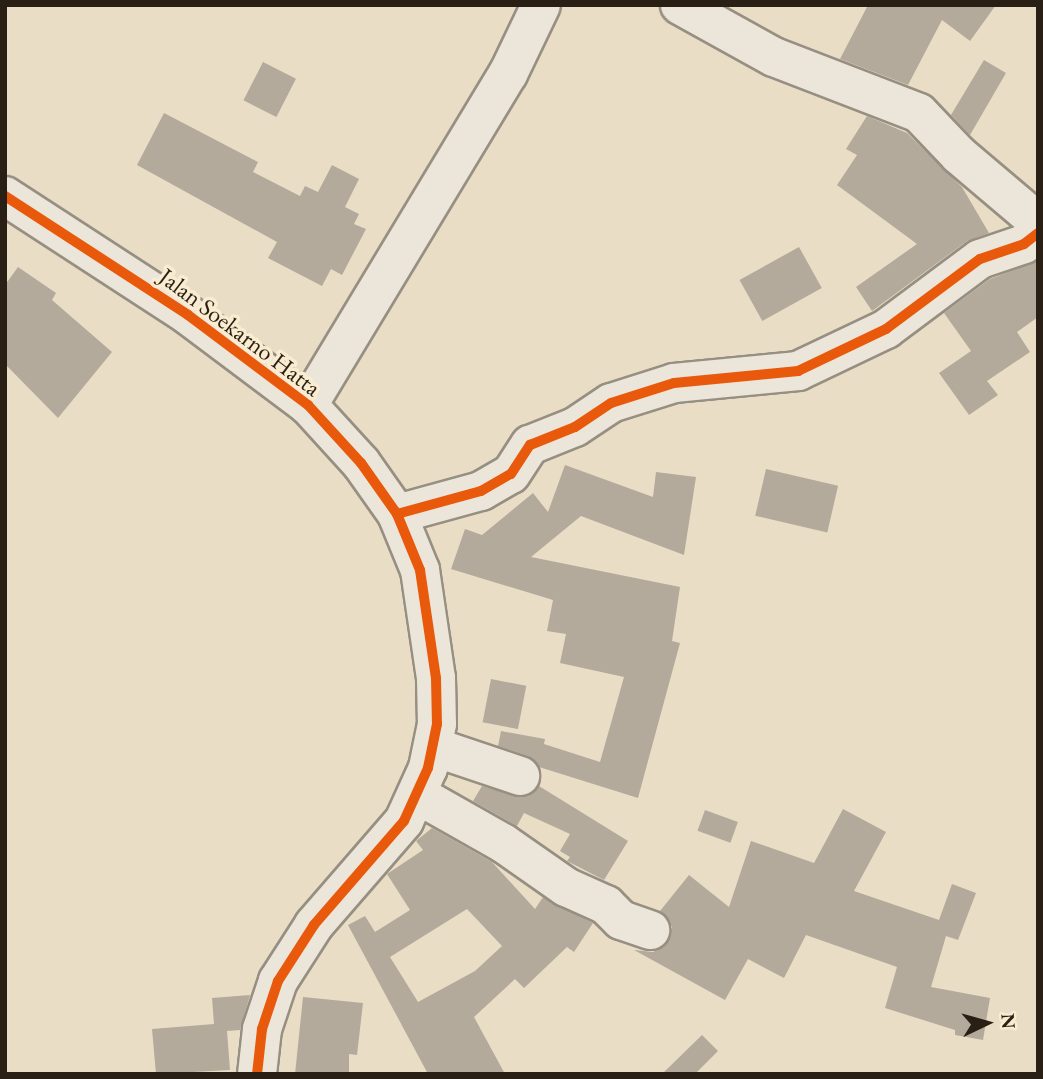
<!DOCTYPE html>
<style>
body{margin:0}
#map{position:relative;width:1043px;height:1079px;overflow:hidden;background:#e9ddc6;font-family:"EB Garamond",serif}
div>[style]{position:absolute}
.building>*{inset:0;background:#b3aa9b;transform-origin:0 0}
.roads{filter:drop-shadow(2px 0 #978f81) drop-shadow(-2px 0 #978f81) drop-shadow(0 2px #978f81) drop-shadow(0 -2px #978f81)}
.minor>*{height:38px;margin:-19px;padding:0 19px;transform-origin:19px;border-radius:19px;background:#ece6da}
.cycleway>*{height:10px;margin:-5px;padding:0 5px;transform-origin:5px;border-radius:5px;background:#e8590c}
span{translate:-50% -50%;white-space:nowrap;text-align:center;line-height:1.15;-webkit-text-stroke:7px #faecd0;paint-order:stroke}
.street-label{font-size:24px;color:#2a1f15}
.frame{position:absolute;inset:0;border:7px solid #2a1f15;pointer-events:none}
.north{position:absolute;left:952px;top:988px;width:70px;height:70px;-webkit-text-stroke:5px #faecd0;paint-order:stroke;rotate:85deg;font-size:19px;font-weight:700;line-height:28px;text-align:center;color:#2a1f15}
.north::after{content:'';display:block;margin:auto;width:24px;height:32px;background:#2a1f15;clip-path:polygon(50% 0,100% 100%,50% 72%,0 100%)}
</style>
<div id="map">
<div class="building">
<i style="clip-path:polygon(868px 5px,996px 5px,970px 41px,942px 20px,908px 85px,840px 59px)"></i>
<i style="clip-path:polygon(984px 60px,1006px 73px,970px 135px,951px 115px)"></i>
<i style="left:263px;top:62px;width:37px;height:43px;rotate:27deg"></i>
<i style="clip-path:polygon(164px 113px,258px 162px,253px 172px,300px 196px,305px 186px,318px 192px,332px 165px,359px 179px,345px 207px,359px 214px,354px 224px,366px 229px,342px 275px,331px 269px,322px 286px,268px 258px,277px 242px,137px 165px)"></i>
<i style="clip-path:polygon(867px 116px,907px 133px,962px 187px,989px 233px,967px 241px,872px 311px,856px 287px,917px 244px,837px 185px,857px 155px,846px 149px)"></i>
<i style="left:799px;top:247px;width:47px;height:68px;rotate:61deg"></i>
<i style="clip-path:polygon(1038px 261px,1038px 317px,1017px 332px,1030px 352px,987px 381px,998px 395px,969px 415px,939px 373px,971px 351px,944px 313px,990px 279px)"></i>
<i style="clip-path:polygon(18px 267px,56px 293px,52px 300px,112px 352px,58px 418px,5px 364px,5px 285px)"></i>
<i style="clip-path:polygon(565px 465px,653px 497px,656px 472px,696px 477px,684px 555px,581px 516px,531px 557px,680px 587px,672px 641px,680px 643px,638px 798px,539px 767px,528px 756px,498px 746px,501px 731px,545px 739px,544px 744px,600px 762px,624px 677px,560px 663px,566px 634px,547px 631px,553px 600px,451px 569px,465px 529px,482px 535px,533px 493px,548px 512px)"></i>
<i style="left:766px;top:469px;width:74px;height:48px;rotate:13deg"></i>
<i style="left:491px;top:679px;width:36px;height:44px;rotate:11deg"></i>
<i style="clip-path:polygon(482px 786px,524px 797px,539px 786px,628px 841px,604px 880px,567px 861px,570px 857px,560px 851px,570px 834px,524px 813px,517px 826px,473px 801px)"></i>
<i style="clip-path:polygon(843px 809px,886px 832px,854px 891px,939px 920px,952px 884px,976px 893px,958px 940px,946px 936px,931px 987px,990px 998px,983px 1040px,955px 1035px,955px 1030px,885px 1008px,897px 967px,806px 935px,784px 978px,748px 959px,725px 1000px,634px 950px,653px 952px,665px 946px,672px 927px,660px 911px,689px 875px,729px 907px,751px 841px,814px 863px)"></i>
<i style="left:705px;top:810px;width:35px;height:22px;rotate:20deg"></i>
<i style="clip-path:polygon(evenodd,432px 828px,492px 862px,535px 909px,543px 897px,593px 923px,574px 952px,567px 947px,524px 988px,515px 979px,474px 1017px,505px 1074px,428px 1074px,348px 925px,365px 916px,375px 932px,410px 910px,387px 874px,423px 850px,416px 841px,432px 828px,467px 909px,502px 946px,475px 971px,418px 1002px,390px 957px,467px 909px)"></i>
<i style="clip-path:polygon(250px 995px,240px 1030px,227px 1031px,230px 1070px,156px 1074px,152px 1029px,214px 1024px,212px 998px)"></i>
<i style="clip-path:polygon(303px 997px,363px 1003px,357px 1055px,349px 1054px,349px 1074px,295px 1074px)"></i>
<i style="clip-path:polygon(702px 1035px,718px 1051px,695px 1074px,662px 1074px)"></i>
</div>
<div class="roads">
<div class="minor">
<i style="left:680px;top:5px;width:107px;rotate:29deg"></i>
<i style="left:774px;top:57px;width:155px;rotate:21.1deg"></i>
<i style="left:919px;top:113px;width:58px;rotate:46.4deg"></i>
<i style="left:959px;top:155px;width:104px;rotate:40.3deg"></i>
<i style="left:5px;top:196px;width:218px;rotate:33deg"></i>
<i style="left:188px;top:315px;width:150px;rotate:36.9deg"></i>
<i style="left:308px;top:405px;width:79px;rotate:47.6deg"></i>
<i style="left:361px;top:463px;width:62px;rotate:54.8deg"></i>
<i style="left:397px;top:514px;width:61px;rotate:67.7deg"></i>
<i style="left:420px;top:570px;width:109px;rotate:81.6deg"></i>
<i style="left:436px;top:678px;width:46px;rotate:88.8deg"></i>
<i style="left:437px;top:724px;width:45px;rotate:101.6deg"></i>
<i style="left:428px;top:768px;width:58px;rotate:114.4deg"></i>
<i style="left:404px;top:821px;width:138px;rotate:130.9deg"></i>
<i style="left:314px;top:925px;width:67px;rotate:122.7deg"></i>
<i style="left:278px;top:981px;width:51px;rotate:108.4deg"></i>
<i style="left:262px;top:1029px;width:45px;rotate:96.3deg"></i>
<i style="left:308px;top:405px;width:387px;rotate:-58.9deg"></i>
<i style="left:508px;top:74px;width:76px;rotate:-64.4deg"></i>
<i style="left:397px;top:514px;width:87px;rotate:-15.3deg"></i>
<i style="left:481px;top:491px;width:34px;rotate:-30deg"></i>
<i style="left:511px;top:474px;width:35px;rotate:-57deg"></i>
<i style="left:530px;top:445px;width:48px;rotate:-21.8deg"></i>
<i style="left:575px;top:427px;width:43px;rotate:-33.7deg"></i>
<i style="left:611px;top:403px;width:66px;rotate:-17.6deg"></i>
<i style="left:674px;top:383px;width:125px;rotate:-5.5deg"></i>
<i style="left:798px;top:371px;width:98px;rotate:-25.5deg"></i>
<i style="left:886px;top:329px;width:117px;rotate:-36.7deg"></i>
<i style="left:980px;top:259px;width:46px;rotate:-18.8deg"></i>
<i style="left:1024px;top:244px;width:18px;rotate:-38deg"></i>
<i style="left:434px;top:747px;width:91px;rotate:18.6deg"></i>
<i style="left:418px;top:795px;width:98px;rotate:29.5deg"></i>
<i style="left:503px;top:843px;width:77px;rotate:34.9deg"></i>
<i style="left:566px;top:887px;width:44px;rotate:24.2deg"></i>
<i style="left:606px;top:905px;width:21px;rotate:45deg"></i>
<i style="left:621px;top:920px;width:31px;rotate:19deg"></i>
</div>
</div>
<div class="cycleway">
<i style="left:5px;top:196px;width:218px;rotate:33deg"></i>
<i style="left:188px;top:315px;width:150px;rotate:36.9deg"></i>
<i style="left:308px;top:405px;width:79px;rotate:47.6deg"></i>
<i style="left:361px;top:463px;width:62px;rotate:54.8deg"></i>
<i style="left:397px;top:514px;width:61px;rotate:67.7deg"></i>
<i style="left:420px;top:570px;width:109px;rotate:81.6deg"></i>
<i style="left:436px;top:678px;width:46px;rotate:88.8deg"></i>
<i style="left:437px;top:724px;width:45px;rotate:101.6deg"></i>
<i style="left:428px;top:768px;width:58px;rotate:114.4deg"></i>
<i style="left:404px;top:821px;width:138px;rotate:130.9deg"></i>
<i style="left:314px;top:925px;width:67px;rotate:122.7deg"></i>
<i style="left:278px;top:981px;width:51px;rotate:108.4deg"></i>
<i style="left:262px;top:1029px;width:45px;rotate:96.3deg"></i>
<i style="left:397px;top:514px;width:87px;rotate:-15.3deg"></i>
<i style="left:481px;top:491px;width:34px;rotate:-30deg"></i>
<i style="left:511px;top:474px;width:35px;rotate:-57deg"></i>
<i style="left:530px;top:445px;width:48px;rotate:-21.8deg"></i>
<i style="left:575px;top:427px;width:43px;rotate:-33.7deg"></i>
<i style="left:611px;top:403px;width:66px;rotate:-17.6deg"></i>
<i style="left:674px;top:383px;width:125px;rotate:-5.5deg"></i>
<i style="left:798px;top:371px;width:98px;rotate:-25.5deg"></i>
<i style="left:886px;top:329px;width:117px;rotate:-36.7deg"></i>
<i style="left:980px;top:259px;width:46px;rotate:-18.8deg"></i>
<i style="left:1024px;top:244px;width:18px;rotate:-38deg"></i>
</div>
<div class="street-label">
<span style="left:240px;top:332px;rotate:37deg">Jalan Soekarno Hatta</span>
</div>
<div class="frame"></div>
<div class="north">N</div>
</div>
